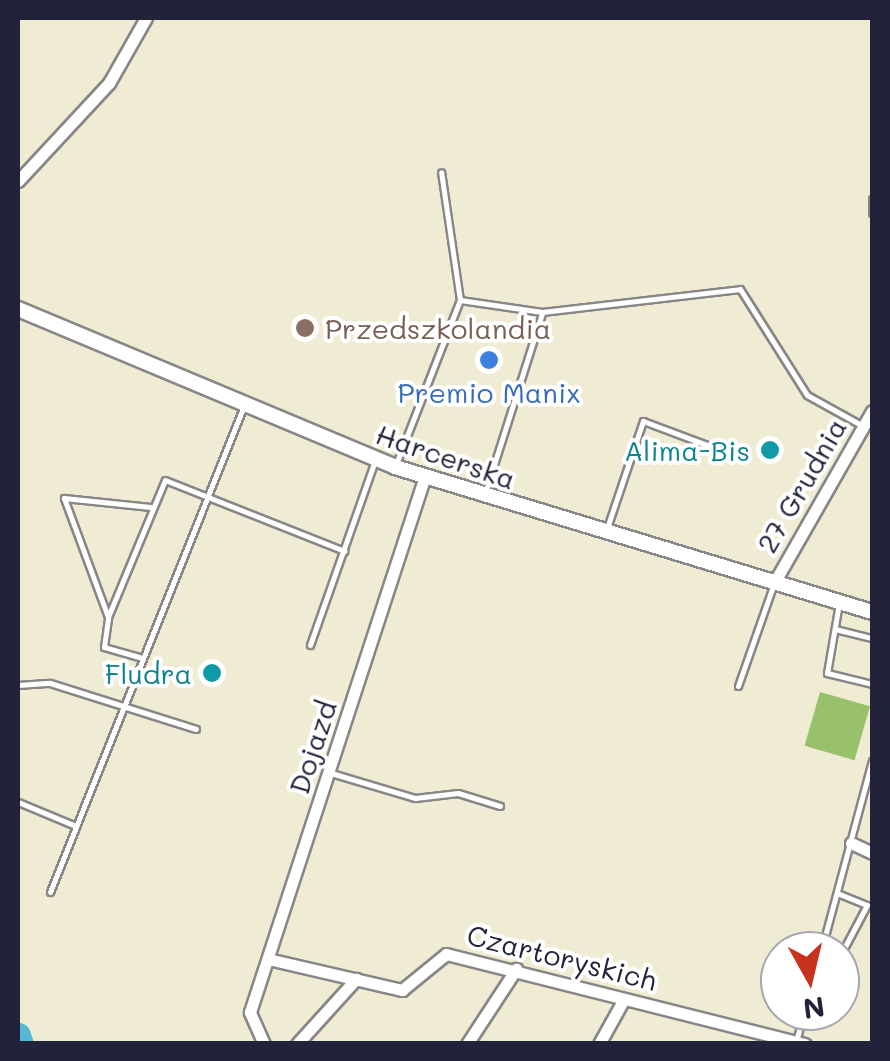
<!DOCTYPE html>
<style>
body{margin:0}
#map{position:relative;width:890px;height:1061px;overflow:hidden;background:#f0ebd3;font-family:Mali,sans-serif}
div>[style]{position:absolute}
.green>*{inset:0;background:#99c16c;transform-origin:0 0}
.river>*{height:25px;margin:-12.5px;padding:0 12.5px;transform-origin:12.5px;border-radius:12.5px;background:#55b8d4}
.roads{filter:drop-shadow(2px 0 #898687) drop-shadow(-2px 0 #898687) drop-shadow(0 2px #898687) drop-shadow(0 -2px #898687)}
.service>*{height:5px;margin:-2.5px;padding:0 2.5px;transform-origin:2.5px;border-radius:2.5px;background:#fff}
.minor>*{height:11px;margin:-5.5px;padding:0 5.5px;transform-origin:5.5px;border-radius:5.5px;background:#fff}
.tertiary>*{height:14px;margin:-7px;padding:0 7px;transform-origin:7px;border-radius:7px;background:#fff}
.dots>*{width:28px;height:28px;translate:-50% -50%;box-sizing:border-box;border:5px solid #fff;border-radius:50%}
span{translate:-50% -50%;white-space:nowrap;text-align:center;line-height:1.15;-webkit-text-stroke:8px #fff;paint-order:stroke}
.education-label{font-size:28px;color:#785e54}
.left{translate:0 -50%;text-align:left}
.shop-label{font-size:28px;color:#366cbe}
.culture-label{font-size:28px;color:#0d838f}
.right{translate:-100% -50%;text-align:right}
.street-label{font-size:28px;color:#22223b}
.frame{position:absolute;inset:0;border:20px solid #22223b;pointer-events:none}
.north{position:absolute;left:760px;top:931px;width:100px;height:100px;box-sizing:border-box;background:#fff;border:2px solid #a7a7b1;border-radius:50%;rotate:172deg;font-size:28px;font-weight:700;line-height:40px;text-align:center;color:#22223b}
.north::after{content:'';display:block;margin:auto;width:35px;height:45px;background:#c8321e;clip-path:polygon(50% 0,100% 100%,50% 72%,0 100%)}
</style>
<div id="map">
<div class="green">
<i style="left:820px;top:692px;width:52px;height:56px;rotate:16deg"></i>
</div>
<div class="river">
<i style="left:18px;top:1035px;width:9px;rotate:72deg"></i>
</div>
<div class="roads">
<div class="service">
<i style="left:872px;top:199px;width:14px;rotate:90deg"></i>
<i style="left:460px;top:300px;width:83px;rotate:8.3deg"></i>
<i style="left:542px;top:312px;width:199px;rotate:-6.6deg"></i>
<i style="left:740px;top:289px;width:125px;rotate:57.7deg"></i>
<i style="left:807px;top:395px;width:64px;rotate:29deg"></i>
<i style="left:396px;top:464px;width:176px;rotate:-68.7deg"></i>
<i style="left:460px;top:300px;width:129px;rotate:-98.4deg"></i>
<i style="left:485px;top:493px;width:189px;rotate:-72.4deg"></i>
<i style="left:607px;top:528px;width:113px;rotate:-71.4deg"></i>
<i style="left:643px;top:421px;width:68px;rotate:20.6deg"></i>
<i style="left:839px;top:603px;width:71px;rotate:99.7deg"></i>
<i style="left:827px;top:673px;width:46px;rotate:13.7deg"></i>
<i style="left:108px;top:617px;width:148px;rotate:-67.4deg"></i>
<i style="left:165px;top:480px;width:193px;rotate:21.6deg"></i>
<i style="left:835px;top:629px;width:38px;rotate:14deg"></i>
<i style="left:310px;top:645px;width:193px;rotate:-70.6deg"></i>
<i style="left:139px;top:657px;width:36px;rotate:-164deg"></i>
<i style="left:104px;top:647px;width:30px;rotate:-82deg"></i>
<i style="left:108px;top:617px;width:127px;rotate:-110.3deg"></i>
<i style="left:64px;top:498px;width:87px;rotate:5.9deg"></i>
<i style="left:18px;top:685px;width:32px;rotate:-4deg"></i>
<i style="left:50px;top:683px;width:153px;rotate:17.5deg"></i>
<i style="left:738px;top:686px;width:106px;rotate:-70.7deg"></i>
<i style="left:331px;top:773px;width:88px;rotate:16.6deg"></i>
<i style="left:415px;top:798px;width:43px;rotate:-6.6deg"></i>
<i style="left:458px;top:793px;width:44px;rotate:17.2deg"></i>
<i style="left:18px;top:802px;width:63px;rotate:22.5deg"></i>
<i style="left:50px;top:892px;width:521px;rotate:-68.26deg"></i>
<i style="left:837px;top:893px;width:32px;rotate:22deg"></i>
<i style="left:867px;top:905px;width:58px;rotate:117.9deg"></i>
<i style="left:821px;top:951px;width:197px;rotate:-75deg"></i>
<i style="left:797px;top:1038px;width:28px;rotate:-75deg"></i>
</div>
<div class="minor">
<i style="left:18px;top:181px;width:134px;rotate:-47.1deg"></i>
<i style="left:109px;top:83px;width:75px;rotate:-60.4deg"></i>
<i style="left:774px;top:583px;width:198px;rotate:-60.3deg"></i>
<i style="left:851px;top:843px;width:23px;rotate:25deg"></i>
<i style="left:268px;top:959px;width:138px;rotate:13deg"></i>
<i style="left:402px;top:990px;width:57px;rotate:-39.3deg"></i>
<i style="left:446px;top:954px;width:370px;rotate:14.1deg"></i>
<i style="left:264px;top:1044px;width:35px;rotate:-114deg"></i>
<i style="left:250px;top:1012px;width:564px;rotate:-71.92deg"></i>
<i style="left:297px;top:1044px;width:88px;rotate:-47.8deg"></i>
<i style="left:467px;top:1044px;width:90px;rotate:-56.8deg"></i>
<i style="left:599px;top:1044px;width:51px;rotate:-60.9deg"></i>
</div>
<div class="tertiary">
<i style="left:18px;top:309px;width:409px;rotate:22.7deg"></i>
<i style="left:395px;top:467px;width:499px;rotate:16.9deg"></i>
</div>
</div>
<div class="dots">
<i style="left:305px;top:328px;background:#8d6e63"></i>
<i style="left:489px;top:360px;background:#3f7fe0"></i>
<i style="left:770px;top:450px;background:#0f9aa8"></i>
<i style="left:212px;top:673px;background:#0f9aa8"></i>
</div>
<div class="education-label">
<span class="left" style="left:325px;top:328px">Przedszkolandia</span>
</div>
<div class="shop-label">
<span style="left:489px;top:392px">Premio Manix</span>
</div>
<div class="culture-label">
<span class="right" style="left:750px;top:450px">Alima-Bis</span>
<span class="right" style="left:192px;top:673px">Fludra</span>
</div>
<div class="street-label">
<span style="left:446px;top:456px;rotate:19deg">Harcerska</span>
<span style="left:801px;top:485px;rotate:-60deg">27 Grudnia</span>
<span style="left:312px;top:747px;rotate:-72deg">Dojazd</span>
<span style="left:562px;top:957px;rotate:14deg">Czartoryskich</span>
</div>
<div class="frame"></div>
<div class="north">N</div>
</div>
